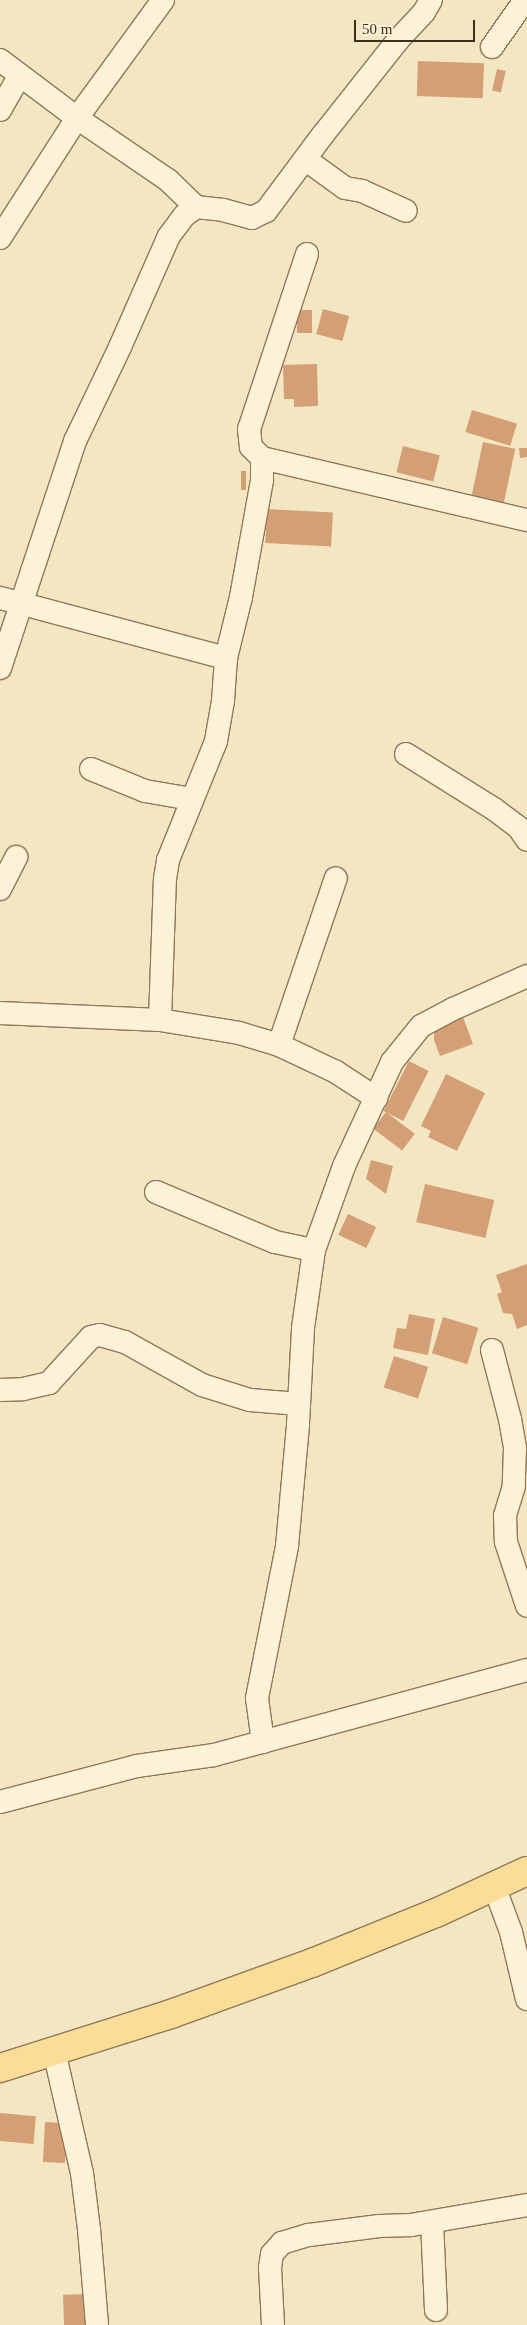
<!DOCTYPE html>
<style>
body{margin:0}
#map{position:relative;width:527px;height:2325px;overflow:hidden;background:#f3e6c3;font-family:"Times New Roman",serif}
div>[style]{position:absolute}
.building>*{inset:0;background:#d59f75;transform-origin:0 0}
.roads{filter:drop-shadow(1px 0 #907757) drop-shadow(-1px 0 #907757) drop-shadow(0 1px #907757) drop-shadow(0 -1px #907757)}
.minor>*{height:22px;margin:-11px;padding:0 11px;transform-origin:11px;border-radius:11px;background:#fcf2d8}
.major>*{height:28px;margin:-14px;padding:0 14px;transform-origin:14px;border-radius:14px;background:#fadd97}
span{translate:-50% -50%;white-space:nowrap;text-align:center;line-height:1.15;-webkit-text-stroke:4.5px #f9efd4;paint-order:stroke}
.scale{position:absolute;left:354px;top:20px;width:121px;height:22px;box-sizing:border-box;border:2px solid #3e2e1d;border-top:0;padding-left:6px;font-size:15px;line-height:18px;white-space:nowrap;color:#3e2e1d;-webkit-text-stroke:4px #f9efd4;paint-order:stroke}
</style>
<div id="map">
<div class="building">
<i style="left:418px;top:61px;width:66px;height:35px;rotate:2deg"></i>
<i style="left:497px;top:69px;width:9px;height:22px;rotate:13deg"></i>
<i style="left:323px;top:309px;width:27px;height:26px;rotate:15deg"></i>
<i style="left:297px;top:310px;width:15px;height:23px"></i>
<i style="clip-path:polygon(317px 364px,318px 406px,294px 407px,294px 399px,284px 399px,283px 365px)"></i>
<i style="left:472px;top:410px;width:47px;height:23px;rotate:17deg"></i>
<i style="left:483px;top:442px;width:33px;height:62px;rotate:12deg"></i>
<i style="left:403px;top:446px;width:38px;height:27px;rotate:14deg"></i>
<i style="clip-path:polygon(519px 448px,527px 448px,527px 457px,520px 458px)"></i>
<i style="left:241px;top:471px;width:5px;height:19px"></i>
<i style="left:267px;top:509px;width:66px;height:34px;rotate:3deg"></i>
<i style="clip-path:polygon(463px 1017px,473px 1044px,440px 1056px,434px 1040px,434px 1028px)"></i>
<i style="left:409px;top:1061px;width:22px;height:56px;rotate:27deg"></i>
<i style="clip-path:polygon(446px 1074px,485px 1093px,457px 1151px,428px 1137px,431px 1131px,421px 1126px)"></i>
<i style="left:386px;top:1112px;width:36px;height:21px;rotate:37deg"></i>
<i style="clip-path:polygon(371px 1160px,393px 1166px,386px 1194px,366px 1179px)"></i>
<i style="left:425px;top:1184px;width:71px;height:39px;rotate:13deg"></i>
<i style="left:348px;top:1214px;width:31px;height:23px;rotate:25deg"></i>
<i style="clip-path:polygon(527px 1264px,527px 1325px,517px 1329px,512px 1314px,503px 1313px,497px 1294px,502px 1292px,496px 1275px)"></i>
<i style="clip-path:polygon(409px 1314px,435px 1319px,428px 1355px,393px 1348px,397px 1328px,406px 1329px)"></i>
<i style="left:443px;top:1317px;width:37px;height:38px;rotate:17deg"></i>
<i style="left:394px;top:1356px;width:36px;height:33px;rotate:18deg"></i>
<i style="left:0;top:2113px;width:36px;height:28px;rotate:5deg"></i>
<i style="left:45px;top:2122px;width:22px;height:40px;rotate:3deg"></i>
<i style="left:86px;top:2294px;width:31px;height:23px;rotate:88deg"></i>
</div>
<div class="roads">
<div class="minor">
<i style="left:492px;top:47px;width:57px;rotate:-54.9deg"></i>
<i style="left:0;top:60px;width:96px;rotate:37deg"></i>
<i style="left:77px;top:118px;width:110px;rotate:34.3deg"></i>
<i style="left:168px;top:180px;width:39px;rotate:44deg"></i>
<i style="left:0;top:110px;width:40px;rotate:-60.3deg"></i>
<i style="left:305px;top:159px;width:49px;rotate:35.9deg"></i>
<i style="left:345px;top:188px;width:17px;rotate:10deg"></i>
<i style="left:362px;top:191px;width:48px;rotate:24.4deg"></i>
<i style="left:0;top:238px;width:143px;rotate:-57.3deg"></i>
<i style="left:77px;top:118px;width:146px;rotate:-53.9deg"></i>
<i style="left:307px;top:254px;width:184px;rotate:108.3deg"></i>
<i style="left:249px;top:429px;width:18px;rotate:84deg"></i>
<i style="left:251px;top:447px;width:16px;rotate:45deg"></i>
<i style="left:262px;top:458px;width:272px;rotate:13.2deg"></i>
<i style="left:0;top:598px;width:234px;rotate:14.9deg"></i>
<i style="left:0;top:668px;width:239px;rotate:-71.7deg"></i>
<i style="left:75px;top:441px;width:104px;rotate:-64.4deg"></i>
<i style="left:120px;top:347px;width:121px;rotate:-66.2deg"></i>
<i style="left:169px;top:236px;width:26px;rotate:-53deg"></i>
<i style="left:185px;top:215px;width:14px;rotate:-36deg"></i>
<i style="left:196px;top:207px;width:27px;rotate:6deg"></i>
<i style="left:223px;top:210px;width:30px;rotate:15deg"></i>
<i style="left:252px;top:218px;width:16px;rotate:-27deg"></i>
<i style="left:266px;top:211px;width:94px;rotate:-53.3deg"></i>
<i style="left:322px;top:136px;width:122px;rotate:-51.6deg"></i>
<i style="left:398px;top:40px;width:38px;rotate:-47deg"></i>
<i style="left:424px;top:12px;width:14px;rotate:-60deg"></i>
<i style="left:406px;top:754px;width:104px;rotate:32deg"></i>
<i style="left:494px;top:809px;width:31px;rotate:37deg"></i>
<i style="left:519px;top:828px;width:14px;rotate:56deg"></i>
<i style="left:91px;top:769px;width:58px;rotate:22.2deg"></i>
<i style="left:145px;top:791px;width:48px;rotate:9.7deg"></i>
<i style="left:0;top:889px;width:36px;rotate:-63deg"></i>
<i style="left:0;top:1013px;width:160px;rotate:2.5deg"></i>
<i style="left:160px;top:1020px;width:80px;rotate:9.3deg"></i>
<i style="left:239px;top:1033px;width:42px;rotate:16.7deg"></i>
<i style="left:279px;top:1045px;width:63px;rotate:25.3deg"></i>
<i style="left:336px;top:1072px;width:48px;rotate:33deg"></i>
<i style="left:160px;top:1020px;width:141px;rotate:-88deg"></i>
<i style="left:165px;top:879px;width:19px;rotate:-81deg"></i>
<i style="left:168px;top:860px;width:128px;rotate:-68deg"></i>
<i style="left:216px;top:741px;width:41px;rotate:-80.1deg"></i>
<i style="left:223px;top:701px;width:43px;rotate:-86deg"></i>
<i style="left:226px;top:658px;width:63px;rotate:-76.2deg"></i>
<i style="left:241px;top:597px;width:119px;rotate:-79.8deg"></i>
<i style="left:262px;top:480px;width:22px;rotate:-90deg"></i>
<i style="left:279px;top:1045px;width:176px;rotate:-71.2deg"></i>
<i style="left:156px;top:1192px;width:129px;rotate:22.8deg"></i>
<i style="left:275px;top:1242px;width:40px;rotate:12deg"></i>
<i style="left:492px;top:1350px;width:71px;rotate:75.4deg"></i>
<i style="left:510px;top:1419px;width:29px;rotate:80deg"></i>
<i style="left:515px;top:1448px;width:38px;rotate:92deg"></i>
<i style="left:514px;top:1486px;width:31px;rotate:107deg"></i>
<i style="left:505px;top:1516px;width:26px;rotate:88deg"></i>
<i style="left:506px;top:1542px;width:67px;rotate:71.8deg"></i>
<i style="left:0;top:1390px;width:23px;rotate:-2deg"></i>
<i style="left:23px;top:1389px;width:27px;rotate:-13deg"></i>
<i style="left:49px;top:1383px;width:62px;rotate:-47.6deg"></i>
<i style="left:91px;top:1337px;width:9px;rotate:-13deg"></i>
<i style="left:100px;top:1335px;width:26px;rotate:16deg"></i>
<i style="left:125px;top:1342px;width:88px;rotate:29.2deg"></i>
<i style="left:202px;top:1385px;width:50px;rotate:17.4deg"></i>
<i style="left:250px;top:1400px;width:49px;rotate:4.7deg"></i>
<i style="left:263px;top:1742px;width:44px;rotate:-97.8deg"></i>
<i style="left:257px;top:1698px;width:155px;rotate:-78.8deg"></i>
<i style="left:287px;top:1546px;width:122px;rotate:-84.8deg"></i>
<i style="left:298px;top:1424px;width:96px;rotate:-87deg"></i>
<i style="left:303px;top:1328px;width:79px;rotate:-82deg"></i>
<i style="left:314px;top:1250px;width:89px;rotate:-70.3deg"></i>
<i style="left:344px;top:1166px;width:115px;rotate:-65.2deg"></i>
<i style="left:392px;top:1062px;width:46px;rotate:-51.1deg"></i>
<i style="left:421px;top:1026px;width:36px;rotate:-28deg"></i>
<i style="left:453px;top:1009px;width:81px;rotate:-24deg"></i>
<i style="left:0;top:1802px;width:142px;rotate:-14.7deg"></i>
<i style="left:137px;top:1766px;width:78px;rotate:-8.1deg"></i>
<i style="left:214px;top:1755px;width:324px;rotate:-15.2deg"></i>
<i style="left:494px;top:1886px;width:49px;rotate:69.7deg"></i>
<i style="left:511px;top:1932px;width:69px;rotate:76.6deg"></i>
<i style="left:54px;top:2051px;width:125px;rotate:77.1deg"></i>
<i style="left:82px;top:2173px;width:56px;rotate:82.9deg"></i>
<i style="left:89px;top:2229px;width:96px;rotate:85.2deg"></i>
<i style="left:432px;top:2222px;width:88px;rotate:87.4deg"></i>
<i style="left:273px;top:2325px;width:57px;rotate:-93deg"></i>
<i style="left:270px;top:2268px;width:14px;rotate:-82deg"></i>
<i style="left:272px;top:2254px;width:15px;rotate:-48deg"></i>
<i style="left:282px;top:2243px;width:28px;rotate:-17deg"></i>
<i style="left:309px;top:2235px;width:71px;rotate:-7.3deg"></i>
<i style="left:379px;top:2226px;width:32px;rotate:-2deg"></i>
<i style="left:411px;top:2225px;width:118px;rotate:-9.8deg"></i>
</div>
<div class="major">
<i style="left:0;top:2068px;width:179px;rotate:-17.5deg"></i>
<i style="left:171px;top:2014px;width:150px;rotate:-19.9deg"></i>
<i style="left:312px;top:1963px;width:134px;rotate:-22deg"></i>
<i style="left:436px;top:1913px;width:100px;rotate:-24.8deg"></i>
</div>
</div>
<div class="scale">50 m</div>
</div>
